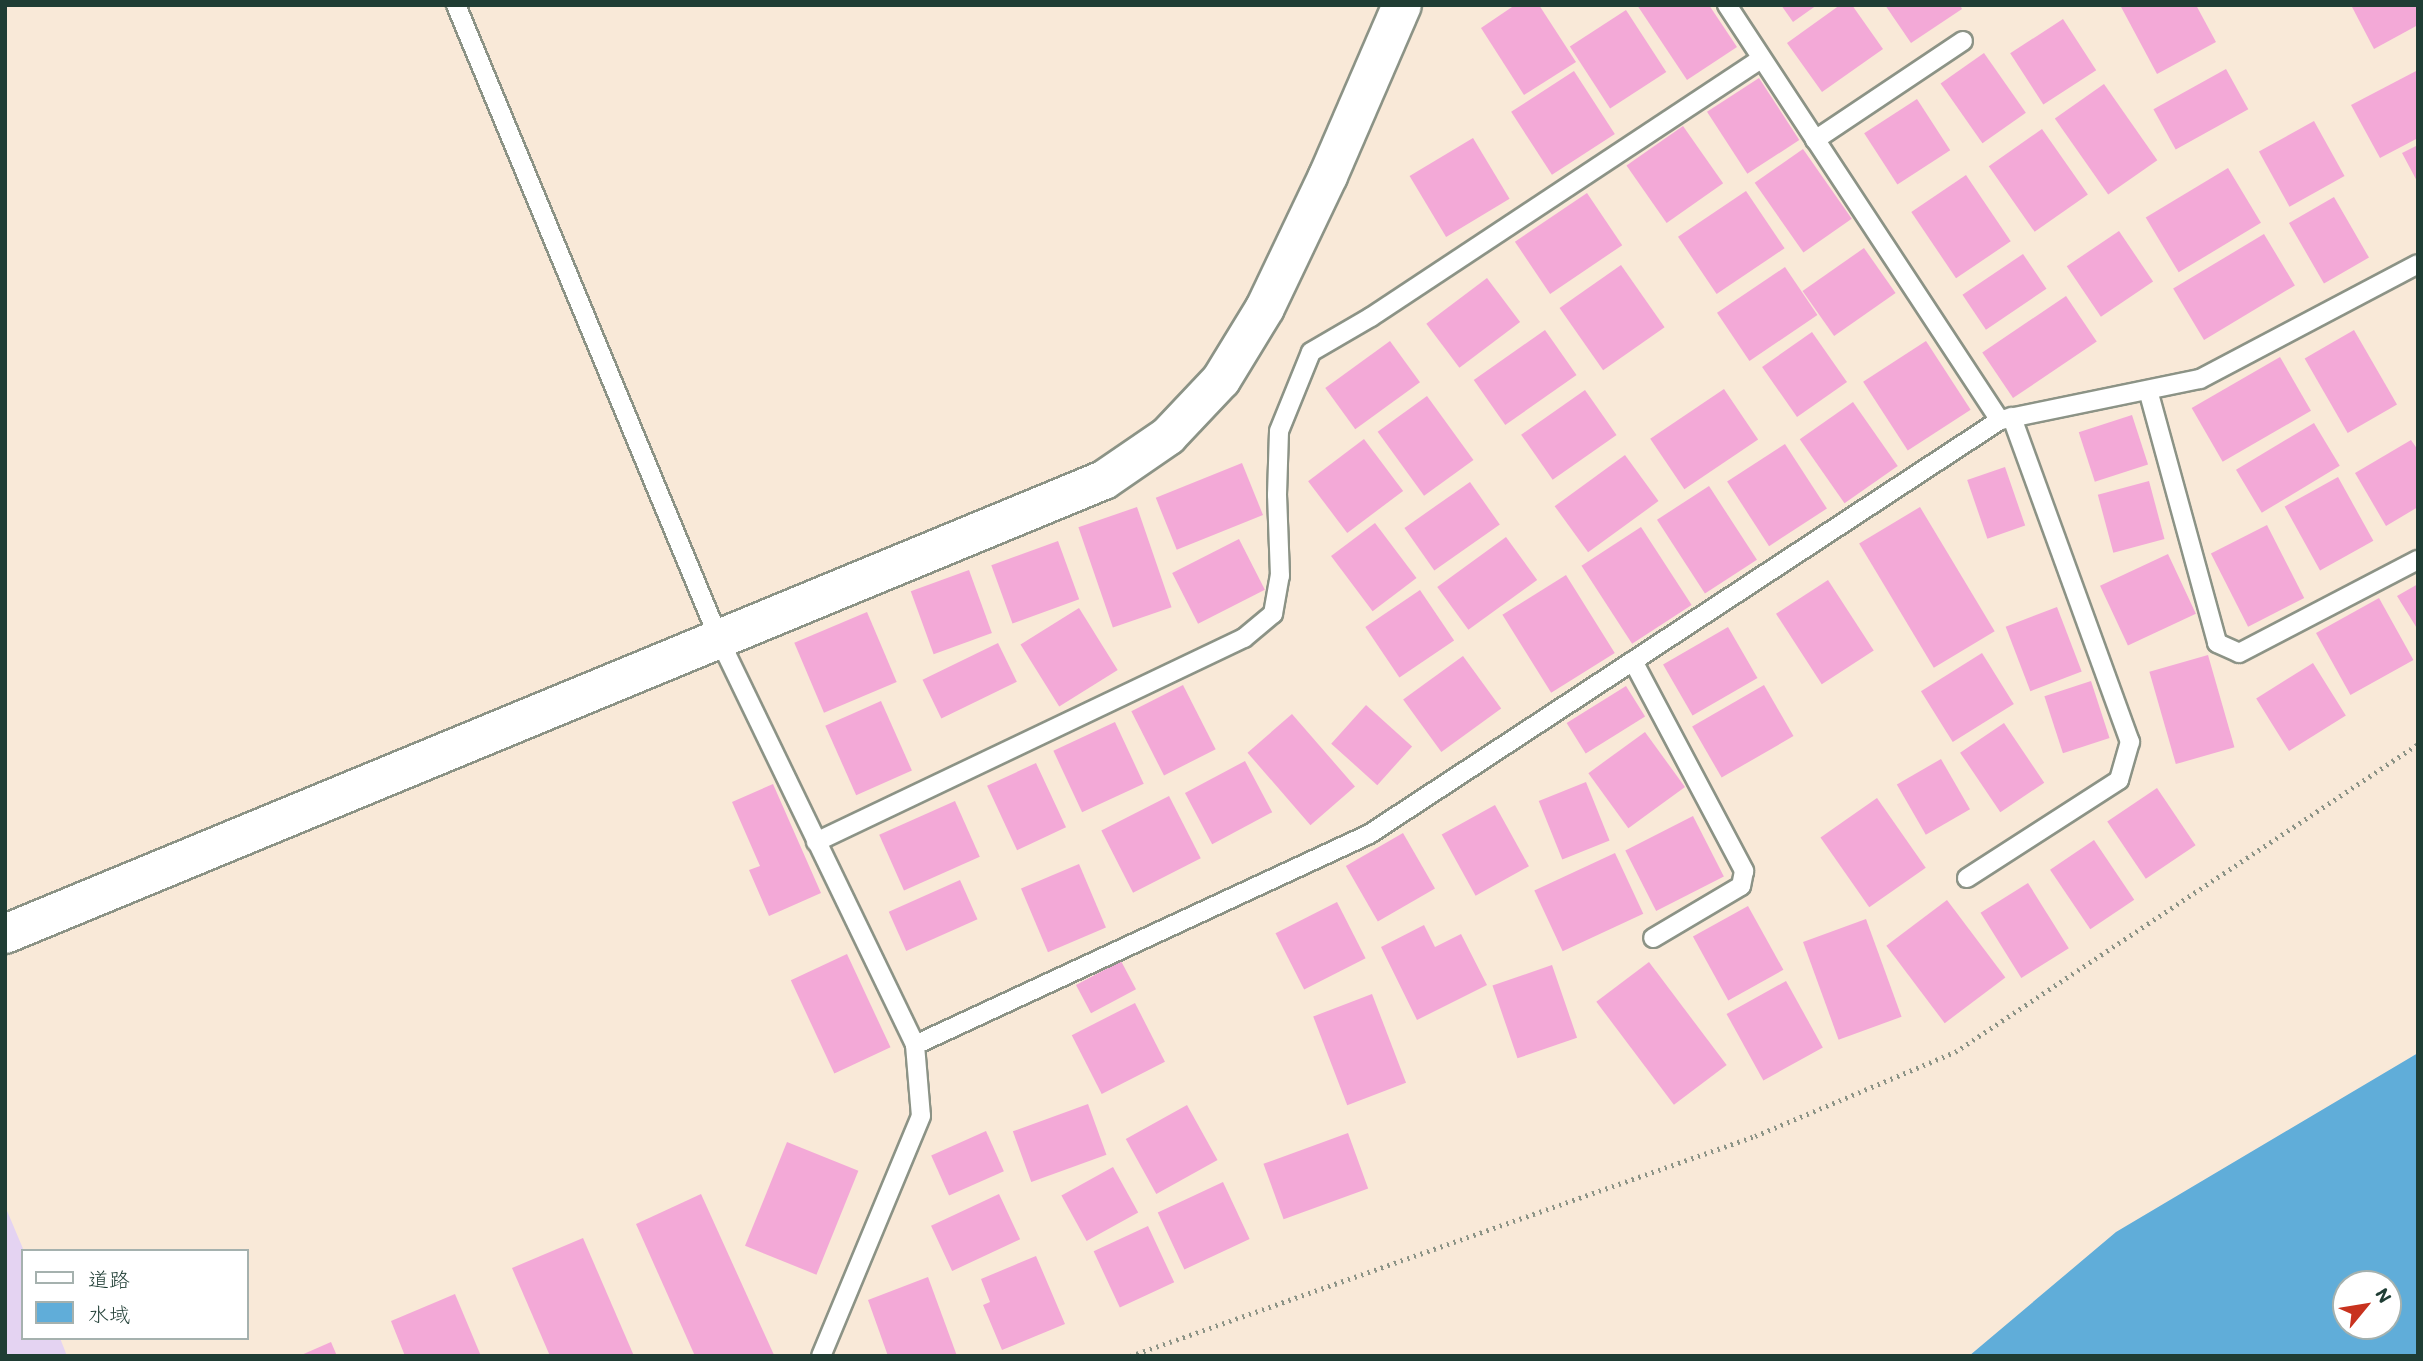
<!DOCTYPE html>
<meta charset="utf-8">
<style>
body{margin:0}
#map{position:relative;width:2423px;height:1361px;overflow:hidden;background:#f9e9d8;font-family:Itim,"Klee One",sans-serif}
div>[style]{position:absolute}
.built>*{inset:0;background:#e4d3f2}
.water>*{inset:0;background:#60add9}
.building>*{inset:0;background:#f3a9d7;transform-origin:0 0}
.path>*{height:4.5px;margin-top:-2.25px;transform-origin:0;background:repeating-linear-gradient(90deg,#8c9386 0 2px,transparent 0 7px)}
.roads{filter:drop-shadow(2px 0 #8c9386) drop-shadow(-2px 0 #8c9386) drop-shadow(0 2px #8c9386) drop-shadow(0 -2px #8c9386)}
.service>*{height:18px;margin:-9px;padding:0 9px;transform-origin:9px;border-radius:9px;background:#fff}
.tertiary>*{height:38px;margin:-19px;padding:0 19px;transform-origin:19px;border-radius:19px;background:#fff}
span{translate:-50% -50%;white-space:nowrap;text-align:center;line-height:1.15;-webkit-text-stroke:6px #fff;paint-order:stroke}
.frame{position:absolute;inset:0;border:7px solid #1f3d34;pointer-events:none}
.legend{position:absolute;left:21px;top:1249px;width:228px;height:91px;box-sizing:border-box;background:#fff;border:2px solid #a5b1ae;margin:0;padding:9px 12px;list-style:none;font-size:21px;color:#1f3d34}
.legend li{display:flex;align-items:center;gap:14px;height:35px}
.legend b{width:35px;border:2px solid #a5b1ae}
.north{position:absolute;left:2332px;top:1270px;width:70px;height:70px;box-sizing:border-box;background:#fff;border:2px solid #a5b1ae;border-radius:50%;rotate:60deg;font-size:19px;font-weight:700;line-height:28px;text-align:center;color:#1f3d34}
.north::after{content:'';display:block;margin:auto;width:24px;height:32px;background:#c8321e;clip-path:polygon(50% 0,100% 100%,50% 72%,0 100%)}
</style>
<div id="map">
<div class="built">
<i style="clip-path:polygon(5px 1206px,24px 1251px,23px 1338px,60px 1338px,67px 1356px,5px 1356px)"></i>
</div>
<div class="water">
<i style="clip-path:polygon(evenodd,2418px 1053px,2418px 1356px,1969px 1356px,2116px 1232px,2418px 1053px,2346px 1284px,2388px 1284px,2388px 1326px,2346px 1326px,2346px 1284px)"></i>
</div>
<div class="building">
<i style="clip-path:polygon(1515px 5px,1539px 5px,1576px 62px,1524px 95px,1481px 28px)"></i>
<i style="clip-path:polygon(1637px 5px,1709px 5px,1737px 47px,1687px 80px)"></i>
<i style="clip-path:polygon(1781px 5px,1817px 5px,1793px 22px)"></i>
<i style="clip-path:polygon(1840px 5px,1852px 5px,1883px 49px,1822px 92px,1787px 43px)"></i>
<i style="clip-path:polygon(1885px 5px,1960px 5px,1962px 9px,1911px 43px)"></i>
<i style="clip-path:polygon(2120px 5px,2196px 5px,2216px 42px,2157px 74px)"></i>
<i style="clip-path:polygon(2351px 5px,2418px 5px,2418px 25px,2374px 49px)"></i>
<i style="left:1626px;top:10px;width:74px;height:67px;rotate:57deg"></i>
<i style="left:2063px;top:19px;width:61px;height:63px;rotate:57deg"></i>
<i style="left:1984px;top:53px;width:73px;height:53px;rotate:55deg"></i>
<i style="left:2226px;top:69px;width:46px;height:83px;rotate:61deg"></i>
<i style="clip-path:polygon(2418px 70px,2418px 138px,2380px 158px,2351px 105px)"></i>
<i style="left:1574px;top:71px;width:75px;height:75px;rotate:57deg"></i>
<i style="left:1759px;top:78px;width:74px;height:62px;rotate:57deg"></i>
<i style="left:2104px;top:84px;width:93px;height:60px;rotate:55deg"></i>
<i style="left:1917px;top:99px;width:61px;height:63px;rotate:57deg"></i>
<i style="left:2314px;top:121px;width:63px;height:63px;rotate:61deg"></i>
<i style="left:1683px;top:126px;width:70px;height:69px;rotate:55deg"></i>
<i style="left:2042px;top:129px;width:80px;height:65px;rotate:55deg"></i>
<i style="left:1473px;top:138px;width:71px;height:74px;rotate:59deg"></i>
<i style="clip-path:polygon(2418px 145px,2418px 183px,2402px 153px)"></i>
<i style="left:1803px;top:149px;width:85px;height:59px;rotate:55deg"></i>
<i style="left:2228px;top:168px;width:64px;height:96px;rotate:59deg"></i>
<i style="left:1966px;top:175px;width:80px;height:66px;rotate:56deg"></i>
<i style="left:1746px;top:191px;width:69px;height:82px;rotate:56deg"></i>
<i style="left:1587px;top:193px;width:63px;height:87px;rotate:56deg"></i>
<i style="left:2334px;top:197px;width:70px;height:52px;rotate:60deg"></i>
<i style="left:2119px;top:231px;width:61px;height:63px;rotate:56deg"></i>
<i style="left:2264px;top:234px;width:60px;height:106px;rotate:59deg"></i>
<i style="left:1864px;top:248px;width:55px;height:75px;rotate:55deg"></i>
<i style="left:2023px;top:254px;width:42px;height:73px;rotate:56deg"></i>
<i style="left:1621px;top:265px;width:76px;height:75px;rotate:55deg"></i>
<i style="left:1785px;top:267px;width:58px;height:82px;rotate:56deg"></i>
<i style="left:1487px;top:278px;width:55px;height:76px;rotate:53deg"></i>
<i style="left:2066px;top:296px;width:55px;height:101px;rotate:56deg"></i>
<i style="left:1545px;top:330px;width:55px;height:87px;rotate:55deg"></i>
<i style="left:2354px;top:330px;width:86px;height:57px;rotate:60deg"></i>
<i style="left:1812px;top:332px;width:61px;height:61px;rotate:55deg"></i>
<i style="left:1390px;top:341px;width:51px;height:80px;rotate:54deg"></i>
<i style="left:1926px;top:341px;width:82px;height:75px;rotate:57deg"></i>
<i style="left:2280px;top:357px;width:62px;height:102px;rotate:60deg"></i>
<i style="left:1724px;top:389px;width:61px;height:89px;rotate:56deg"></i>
<i style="left:1585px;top:390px;width:55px;height:78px;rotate:55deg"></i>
<i style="left:1427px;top:396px;width:79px;height:61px;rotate:54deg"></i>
<i style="left:1853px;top:402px;width:78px;height:65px;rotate:55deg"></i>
<i style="left:2132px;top:415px;width:52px;height:56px;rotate:72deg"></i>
<i style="left:2314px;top:423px;width:50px;height:91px;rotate:59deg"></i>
<i style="left:1364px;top:439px;width:65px;height:70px;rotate:53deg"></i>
<i style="clip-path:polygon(2411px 440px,2418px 450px,2418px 507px,2386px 526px,2355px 473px)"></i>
<i style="left:1785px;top:444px;width:77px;height:69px;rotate:57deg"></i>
<i style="left:1625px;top:455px;width:57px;height:87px;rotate:54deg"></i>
<i style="left:1242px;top:463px;width:56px;height:93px;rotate:68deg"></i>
<i style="left:2005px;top:467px;width:62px;height:40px;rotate:71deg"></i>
<i style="left:2338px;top:477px;width:73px;height:61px;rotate:61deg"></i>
<i style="left:2149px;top:481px;width:60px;height:53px;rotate:75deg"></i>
<i style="left:1470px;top:482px;width:52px;height:80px;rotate:55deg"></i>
<i style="left:1709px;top:486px;width:88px;height:62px;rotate:57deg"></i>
<i style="left:1137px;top:507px;width:106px;height:62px;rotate:71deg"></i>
<i style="left:1920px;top:507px;width:145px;height:71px;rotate:59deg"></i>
<i style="left:1375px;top:523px;width:69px;height:55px;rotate:53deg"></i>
<i style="left:2267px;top:525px;width:82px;height:63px;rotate:63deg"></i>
<i style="left:1641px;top:527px;width:93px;height:71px;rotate:57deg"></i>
<i style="left:1506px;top:537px;width:53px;height:85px;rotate:54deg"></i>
<i style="left:1239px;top:539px;width:57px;height:75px;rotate:63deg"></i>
<i style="left:1058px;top:541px;width:62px;height:71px;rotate:70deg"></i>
<i style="left:2168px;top:554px;width:66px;height:75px;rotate:65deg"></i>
<i style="left:969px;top:570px;width:67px;height:62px;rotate:70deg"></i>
<i style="left:1566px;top:575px;width:92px;height:75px;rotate:58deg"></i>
<i style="left:1828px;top:580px;width:84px;height:62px;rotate:57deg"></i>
<i style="clip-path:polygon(2418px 584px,2418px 630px,2397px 596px)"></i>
<i style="left:1420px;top:590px;width:61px;height:66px;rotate:56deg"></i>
<i style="left:2379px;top:598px;width:71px;height:72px;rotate:61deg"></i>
<i style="left:2057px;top:607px;width:69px;height:55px;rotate:69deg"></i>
<i style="left:1079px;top:608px;width:73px;height:69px;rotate:58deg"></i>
<i style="left:867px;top:612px;width:76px;height:79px;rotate:67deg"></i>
<i style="left:1728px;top:627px;width:59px;height:75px;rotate:60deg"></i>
<i style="left:998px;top:643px;width:43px;height:84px;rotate:64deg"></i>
<i style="left:1982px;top:653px;width:60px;height:72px;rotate:58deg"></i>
<i style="left:2208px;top:655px;width:96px;height:61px;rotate:74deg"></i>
<i style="left:1463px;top:656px;width:65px;height:74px;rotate:54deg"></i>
<i style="left:2313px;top:663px;width:62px;height:67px;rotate:58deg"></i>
<i style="left:2091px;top:681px;width:60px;height:49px;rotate:72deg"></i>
<i style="left:1183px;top:685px;width:72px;height:58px;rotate:63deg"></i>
<i style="left:1764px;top:685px;width:59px;height:83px;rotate:60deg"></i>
<i style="left:1626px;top:686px;width:36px;height:70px;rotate:58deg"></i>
<i style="left:881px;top:701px;width:76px;height:61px;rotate:66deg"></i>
<i style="left:1366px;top:705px;width:62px;height:52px;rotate:42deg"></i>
<i style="left:1292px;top:714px;width:96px;height:59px;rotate:49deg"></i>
<i style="left:1115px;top:722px;width:68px;height:68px;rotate:65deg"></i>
<i style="left:2004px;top:723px;width:72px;height:53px;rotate:56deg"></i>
<i style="left:1645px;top:732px;width:68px;height:70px;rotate:54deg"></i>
<i style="left:1941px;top:759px;width:58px;height:51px;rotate:60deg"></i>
<i style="left:1245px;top:761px;width:58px;height:68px;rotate:62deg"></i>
<i style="left:1036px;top:763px;width:71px;height:54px;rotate:65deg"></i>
<i style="left:1586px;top:782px;width:63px;height:51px;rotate:68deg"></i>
<i style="clip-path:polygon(773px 784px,821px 893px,769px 916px,749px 870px,760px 866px,732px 802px)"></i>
<i style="left:2157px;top:788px;width:69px;height:60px;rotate:56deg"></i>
<i style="left:1169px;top:796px;width:70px;height:76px;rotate:63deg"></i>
<i style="left:1877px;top:798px;width:85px;height:69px;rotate:55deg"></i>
<i style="left:955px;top:801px;width:61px;height:83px;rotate:66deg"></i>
<i style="left:1495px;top:805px;width:70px;height:61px;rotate:61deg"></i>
<i style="left:1693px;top:816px;width:68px;height:76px;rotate:63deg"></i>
<i style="left:1403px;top:833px;width:64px;height:66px;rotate:60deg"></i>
<i style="left:2094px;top:840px;width:72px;height:53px;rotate:56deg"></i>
<i style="left:1615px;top:853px;width:67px;height:89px;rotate:65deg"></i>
<i style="left:1079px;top:864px;width:69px;height:63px;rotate:67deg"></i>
<i style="left:960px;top:880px;width:43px;height:78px;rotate:66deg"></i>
<i style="left:2028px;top:883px;width:77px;height:56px;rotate:58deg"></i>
<i style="left:1947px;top:900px;width:97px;height:76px;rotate:53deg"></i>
<i style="left:1337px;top:902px;width:63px;height:69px;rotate:63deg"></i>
<i style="left:1748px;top:906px;width:73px;height:63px;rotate:61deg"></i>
<i style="left:1866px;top:919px;width:104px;height:67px;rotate:70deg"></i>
<i style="clip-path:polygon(1424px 925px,1435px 947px,1461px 934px,1487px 985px,1417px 1020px,1381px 947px)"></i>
<i style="left:847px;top:954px;width:103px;height:62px;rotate:65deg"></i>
<i style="left:1121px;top:961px;width:32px;height:51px;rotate:62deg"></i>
<i style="left:1649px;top:962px;width:129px;height:66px;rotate:53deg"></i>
<i style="left:1552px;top:965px;width:77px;height:63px;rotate:71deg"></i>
<i style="left:1786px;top:981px;width:76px;height:68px;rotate:61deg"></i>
<i style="left:1372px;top:994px;width:95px;height:63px;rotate:69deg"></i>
<i style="left:1135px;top:1003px;width:66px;height:71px;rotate:63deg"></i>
<i style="left:1088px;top:1104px;width:54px;height:80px;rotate:70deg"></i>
<i style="left:1187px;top:1105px;width:63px;height:70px;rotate:61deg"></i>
<i style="left:986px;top:1131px;width:44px;height:60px;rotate:66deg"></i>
<i style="left:1348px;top:1133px;width:59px;height:90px;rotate:70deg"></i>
<i style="left:787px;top:1142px;width:77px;height:112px;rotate:22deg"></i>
<i style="left:1113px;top:1167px;width:52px;height:59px;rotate:61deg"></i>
<i style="left:1223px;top:1182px;width:63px;height:72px;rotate:65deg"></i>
<i style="clip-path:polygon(701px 1194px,774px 1355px,695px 1356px,636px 1224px)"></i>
<i style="left:999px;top:1194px;width:50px;height:75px;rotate:65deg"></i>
<i style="left:1148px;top:1226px;width:62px;height:60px;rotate:65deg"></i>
<i style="clip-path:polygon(583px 1238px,634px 1356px,550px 1356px,512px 1268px)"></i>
<i style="clip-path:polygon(1036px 1256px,1065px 1324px,1002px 1350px,983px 1305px,990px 1302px,981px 1279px)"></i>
<i style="clip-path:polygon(928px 1277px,957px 1356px,888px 1356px,868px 1300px)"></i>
<i style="clip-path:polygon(455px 1294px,481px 1356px,405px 1356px,391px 1321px)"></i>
<i style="clip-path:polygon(331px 1342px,337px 1356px,299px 1356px)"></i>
</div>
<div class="path">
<i style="left:1130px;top:1356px;width:663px;rotate:-19.39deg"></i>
<i style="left:1755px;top:1136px;width:217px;rotate:-22.8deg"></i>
<i style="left:1955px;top:1052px;width:556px;rotate:-33.63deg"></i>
</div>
<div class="roads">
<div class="service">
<i style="left:456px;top:5px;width:689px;rotate:67.46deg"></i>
<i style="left:720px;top:641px;width:449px;rotate:64.2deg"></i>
<i style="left:915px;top:1045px;width:71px;rotate:85.2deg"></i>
<i style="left:921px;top:1116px;width:260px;rotate:112.6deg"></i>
<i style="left:1727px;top:5px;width:497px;rotate:56.7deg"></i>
<i style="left:1815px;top:140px;width:178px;rotate:-33.8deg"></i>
<i style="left:2148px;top:390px;width:262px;rotate:74.7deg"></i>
<i style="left:2217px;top:643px;width:24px;rotate:24deg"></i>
<i style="left:2239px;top:653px;width:202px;rotate:-27.5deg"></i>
<i style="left:1633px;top:661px;width:238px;rotate:62.1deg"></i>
<i style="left:1744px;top:871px;width:15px;rotate:101deg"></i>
<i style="left:1741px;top:886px;width:102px;rotate:149.4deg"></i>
<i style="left:816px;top:842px;width:474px;rotate:-25.5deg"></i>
<i style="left:1244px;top:638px;width:38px;rotate:-40deg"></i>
<i style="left:1273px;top:614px;width:39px;rotate:-80deg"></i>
<i style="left:1280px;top:576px;width:81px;rotate:-92.1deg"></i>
<i style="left:1277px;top:495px;width:64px;rotate:-88.2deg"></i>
<i style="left:1279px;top:431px;width:85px;rotate:-67.9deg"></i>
<i style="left:1311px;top:352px;width:69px;rotate:-30.3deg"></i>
<i style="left:1371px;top:317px;width:468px;rotate:-33.5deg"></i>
<i style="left:1967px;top:878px;width:181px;rotate:-32.8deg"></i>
<i style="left:2119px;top:780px;width:40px;rotate:-74deg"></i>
<i style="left:2130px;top:742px;width:346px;rotate:-110deg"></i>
<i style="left:915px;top:1045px;width:499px;rotate:-24.9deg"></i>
<i style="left:1368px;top:835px;width:756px;rotate:-33.29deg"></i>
<i style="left:2000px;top:420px;width:204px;rotate:-11.6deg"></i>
<i style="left:2200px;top:379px;width:246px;rotate:-27.8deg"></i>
</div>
<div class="tertiary">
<i style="left:5px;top:934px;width:1189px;rotate:-22.45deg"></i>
<i style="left:1104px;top:480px;width:78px;rotate:-34.5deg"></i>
<i style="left:1168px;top:436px;width:77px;rotate:-46.6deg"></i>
<i style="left:1221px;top:380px;width:84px;rotate:-58.6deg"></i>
<i style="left:1265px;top:308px;width:146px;rotate:-64.5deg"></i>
<i style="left:1328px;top:176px;width:186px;rotate:-66.6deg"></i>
</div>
</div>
<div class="frame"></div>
<ul class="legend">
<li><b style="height:9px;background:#fff"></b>道路</li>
<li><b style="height:19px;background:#60add9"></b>水域</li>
</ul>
<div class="north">N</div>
</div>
